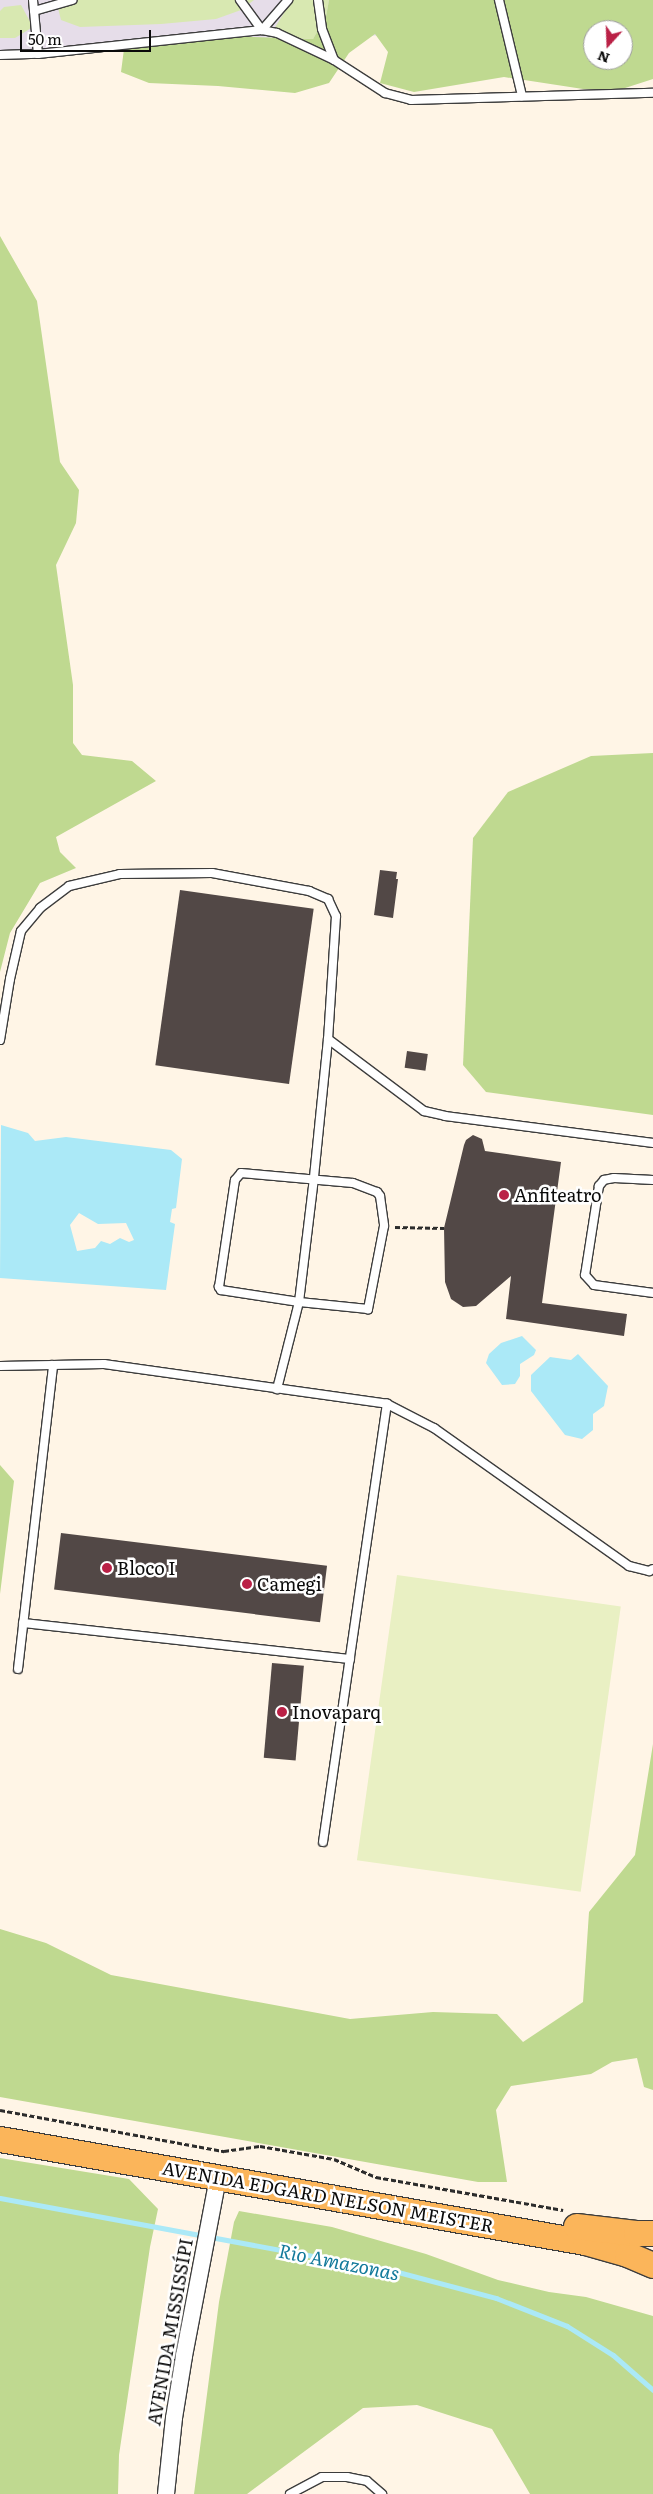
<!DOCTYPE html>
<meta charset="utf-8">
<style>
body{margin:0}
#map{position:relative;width:653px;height:2494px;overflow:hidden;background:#fff5e6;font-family:Literata,serif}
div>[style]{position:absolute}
.industrial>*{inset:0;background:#e6dde9}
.green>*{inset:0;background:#d8e8b1}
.forest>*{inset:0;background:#bfd990}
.pitch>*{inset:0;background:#e9f0c3;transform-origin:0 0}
.water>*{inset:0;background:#abe9f7}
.stream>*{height:5px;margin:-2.5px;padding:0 2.5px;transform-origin:2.5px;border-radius:2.5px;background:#abe9f7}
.building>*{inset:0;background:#524846;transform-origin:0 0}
.path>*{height:3px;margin-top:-1.5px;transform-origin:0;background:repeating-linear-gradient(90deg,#2c2c2c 0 5px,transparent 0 7.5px)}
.roads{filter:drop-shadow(1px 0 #3d3d3d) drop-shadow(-1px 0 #3d3d3d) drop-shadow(0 1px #3d3d3d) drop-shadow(0 -1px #3d3d3d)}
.lane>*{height:8px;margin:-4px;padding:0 4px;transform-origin:4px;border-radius:4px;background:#fff}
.street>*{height:16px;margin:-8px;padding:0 8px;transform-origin:8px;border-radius:8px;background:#fff}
.primary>*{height:25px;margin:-12.5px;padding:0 12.5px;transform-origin:12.5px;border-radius:12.5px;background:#fbb55a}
.dots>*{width:14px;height:14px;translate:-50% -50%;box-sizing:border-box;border:2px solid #fff;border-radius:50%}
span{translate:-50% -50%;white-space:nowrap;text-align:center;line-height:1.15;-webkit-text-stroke:5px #fff;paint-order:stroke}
.poi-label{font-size:18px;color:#0a0a0a}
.left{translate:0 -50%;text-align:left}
.street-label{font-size:18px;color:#0a0a0a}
.water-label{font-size:19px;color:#137a9b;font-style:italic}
.north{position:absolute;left:583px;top:20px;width:50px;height:50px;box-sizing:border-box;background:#fff;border:1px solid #9d9d9d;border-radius:50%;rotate:200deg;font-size:14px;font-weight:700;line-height:20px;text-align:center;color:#0a0a0a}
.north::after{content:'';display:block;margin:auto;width:18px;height:22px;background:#ba2146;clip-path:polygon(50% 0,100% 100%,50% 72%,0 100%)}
.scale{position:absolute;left:20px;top:30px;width:131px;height:22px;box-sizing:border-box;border:2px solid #0a0a0a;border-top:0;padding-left:6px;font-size:15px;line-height:18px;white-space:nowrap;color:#0a0a0a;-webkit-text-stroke:4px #fff;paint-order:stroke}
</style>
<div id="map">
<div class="industrial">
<i style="clip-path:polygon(0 0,507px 0,513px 30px,0 51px)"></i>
</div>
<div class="green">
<i style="clip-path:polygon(56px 0,254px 0,241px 10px,216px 19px,161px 24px,80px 27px,61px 20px)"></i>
<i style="clip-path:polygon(292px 0,329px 0,326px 17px,313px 39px,269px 37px)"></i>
<i style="clip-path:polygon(21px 5px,33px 27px,15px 38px,0 38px,0 11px,4px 7px)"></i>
</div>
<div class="forest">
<i style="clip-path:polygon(evenodd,329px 0,653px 0,653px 79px,622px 89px,583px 89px,504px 77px,414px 92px,380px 83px,388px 52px,375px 34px,349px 53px,329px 83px,295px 93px,218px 86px,149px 83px,121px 72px,124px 49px,141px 43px,228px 36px,313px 39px,326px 17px,329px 0,593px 30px,623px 30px,623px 60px,593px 60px,593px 30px)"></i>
<i style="clip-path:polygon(0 236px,37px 301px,60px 462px,79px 490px,76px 523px,56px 565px,73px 685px,73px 743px,82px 755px,132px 761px,156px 781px,56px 837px,60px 852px,76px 868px,40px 883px,10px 933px,0 972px)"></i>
<i style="clip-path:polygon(653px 753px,653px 1115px,486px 1092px,463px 1065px,473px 838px,508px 792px,591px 756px)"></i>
<i style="clip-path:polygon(0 1465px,14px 1481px,0 1594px)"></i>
<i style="clip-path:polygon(653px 1744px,653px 2090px,644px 2087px,637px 2058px,612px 2062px,591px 2074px,511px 2086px,496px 2110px,507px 2182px,478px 2182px,0 2097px,0 1929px,46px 1943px,111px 1975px,350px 2019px,433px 2012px,497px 2014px,523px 2042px,583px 2002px,589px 1912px,635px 1855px)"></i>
<i style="clip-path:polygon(0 2158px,129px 2179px,158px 2209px,150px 2247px,119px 2455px,118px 2494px,0 2494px)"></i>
<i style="clip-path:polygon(239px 2211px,332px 2227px,426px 2254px,498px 2280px,549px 2292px,586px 2297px,653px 2316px,653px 2494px,530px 2494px,492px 2429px,417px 2405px,363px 2408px,247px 2494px,194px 2494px,219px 2302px,234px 2222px)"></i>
</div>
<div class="pitch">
<i style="left:397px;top:1575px;width:226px;height:288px;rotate:8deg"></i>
</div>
<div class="water">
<i style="clip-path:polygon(evenodd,1px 1125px,28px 1133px,35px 1141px,66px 1137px,171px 1150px,182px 1159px,176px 1208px,172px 1209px,170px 1222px,175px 1224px,166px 1290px,0 1278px,1px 1125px,79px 1213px,98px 1224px,126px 1223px,134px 1240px,129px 1242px,120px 1238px,110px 1244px,101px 1241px,95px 1248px,77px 1251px,70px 1225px,79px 1213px)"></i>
<i style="clip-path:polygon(522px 1336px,536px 1350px,534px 1355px,520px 1364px,520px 1376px,515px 1384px,502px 1385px,486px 1363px,489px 1354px,501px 1343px)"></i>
<i style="clip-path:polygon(578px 1354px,608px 1386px,604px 1406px,593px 1414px,593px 1430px,582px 1439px,565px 1435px,531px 1391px,531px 1375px,550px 1357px,571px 1360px)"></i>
</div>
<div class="stream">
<i style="left:0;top:2198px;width:401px;rotate:10.5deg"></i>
<i style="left:394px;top:2271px;width:106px;rotate:14.8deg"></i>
<i style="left:496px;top:2298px;width:76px;rotate:21.5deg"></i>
<i style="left:567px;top:2326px;width:54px;rotate:32.2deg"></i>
<i style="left:613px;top:2355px;width:53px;rotate:41.2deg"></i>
</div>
<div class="building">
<i style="clip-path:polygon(380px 870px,397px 872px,396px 879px,398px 879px,393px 918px,374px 915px)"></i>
<i style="left:180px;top:890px;width:135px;height:177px;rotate:8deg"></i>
<i style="left:407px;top:1051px;width:21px;height:17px;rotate:8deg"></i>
<i style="clip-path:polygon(473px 1135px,482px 1139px,485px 1151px,561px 1162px,542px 1303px,627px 1314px,624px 1336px,506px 1319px,511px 1276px,476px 1306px,463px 1307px,451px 1299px,445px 1282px,444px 1228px,464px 1145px,466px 1140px)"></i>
<i style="left:61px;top:1533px;width:268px;height:57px;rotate:7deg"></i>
<i style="left:272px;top:1663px;width:32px;height:95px;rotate:5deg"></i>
</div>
<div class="path">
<i style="left:395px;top:1227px;width:49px;rotate:1.2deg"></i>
<i style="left:0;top:2110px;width:228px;rotate:10.4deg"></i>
<i style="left:224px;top:2151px;width:36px;rotate:-8deg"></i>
<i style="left:260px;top:2146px;width:75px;rotate:10deg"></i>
<i style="left:334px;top:2159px;width:46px;rotate:23.2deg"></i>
<i style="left:376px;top:2177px;width:190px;rotate:10deg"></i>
</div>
<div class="roads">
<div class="lane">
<i style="left:33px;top:0;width:54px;rotate:84.7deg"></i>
<i style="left:240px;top:0;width:37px;rotate:54deg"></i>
<i style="left:262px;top:30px;width:40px;rotate:-49deg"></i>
<i style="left:318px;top:0;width:29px;rotate:82deg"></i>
<i style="left:322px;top:29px;width:33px;rotate:69deg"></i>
<i style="left:499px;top:0;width:99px;rotate:76.5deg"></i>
<i style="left:34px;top:11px;width:40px;rotate:-16deg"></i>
<i style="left:0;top:55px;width:38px;rotate:-2deg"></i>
<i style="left:38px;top:54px;width:225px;rotate:-6.1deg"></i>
<i style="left:262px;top:30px;width:15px;rotate:11deg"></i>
<i style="left:277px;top:33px;width:63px;rotate:25.3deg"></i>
<i style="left:334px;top:60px;width:61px;rotate:32.9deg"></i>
<i style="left:385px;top:93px;width:27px;rotate:15deg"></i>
<i style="left:411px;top:100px;width:242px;rotate:-1.7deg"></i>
<i style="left:328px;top:1039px;width:120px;rotate:36.9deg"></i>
<i style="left:424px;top:1111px;width:22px;rotate:13deg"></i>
<i style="left:445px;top:1116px;width:210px;rotate:7.4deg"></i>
<i style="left:0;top:1040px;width:62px;rotate:-80.7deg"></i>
<i style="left:10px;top:979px;width:49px;rotate:-77.1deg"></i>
<i style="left:21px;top:931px;width:30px;rotate:-50deg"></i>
<i style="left:40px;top:908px;width:36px;rotate:-37deg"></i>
<i style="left:69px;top:886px;width:52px;rotate:-13.2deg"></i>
<i style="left:120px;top:874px;width:92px;rotate:-0.6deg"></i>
<i style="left:212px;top:873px;width:99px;rotate:10.5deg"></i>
<i style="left:309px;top:891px;width:21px;rotate:23deg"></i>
<i style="left:328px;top:899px;width:19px;rotate:65deg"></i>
<i style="left:336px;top:916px;width:123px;rotate:93.7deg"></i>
<i style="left:328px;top:1039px;width:140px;rotate:95.8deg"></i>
<i style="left:314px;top:1178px;width:125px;rotate:96.9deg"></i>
<i style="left:299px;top:1302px;width:90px;rotate:104.2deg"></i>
<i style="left:241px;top:1173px;width:112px;rotate:5.1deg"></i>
<i style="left:353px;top:1183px;width:26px;rotate:21deg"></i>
<i style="left:377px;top:1192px;width:5px;rotate:53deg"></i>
<i style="left:380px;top:1196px;width:30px;rotate:82deg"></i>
<i style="left:384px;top:1226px;width:85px;rotate:100.9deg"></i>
<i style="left:368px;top:1309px;width:69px;rotate:-174.2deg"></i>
<i style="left:299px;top:1302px;width:79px;rotate:-171.3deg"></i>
<i style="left:221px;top:1290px;width:4px;rotate:-124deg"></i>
<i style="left:219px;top:1287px;width:108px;rotate:-81.5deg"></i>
<i style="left:235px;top:1180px;width:9px;rotate:-49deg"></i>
<i style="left:653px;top:1180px;width:39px;rotate:-177deg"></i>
<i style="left:614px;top:1178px;width:10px;rotate:169deg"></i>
<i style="left:604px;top:1180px;width:8px;rotate:130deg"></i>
<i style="left:599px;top:1186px;width:90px;rotate:98.9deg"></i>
<i style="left:585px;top:1275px;width:13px;rotate:48deg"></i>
<i style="left:594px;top:1285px;width:60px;rotate:7.7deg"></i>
<i style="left:0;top:1366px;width:104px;rotate:-1.1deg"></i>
<i style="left:104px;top:1364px;width:286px;rotate:8deg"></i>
<i style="left:387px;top:1404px;width:53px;rotate:27.1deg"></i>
<i style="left:434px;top:1428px;width:239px;rotate:35.3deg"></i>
<i style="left:629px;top:1566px;width:21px;rotate:14deg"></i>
<i style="left:649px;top:1571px;width:4px;rotate:-27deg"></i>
<i style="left:23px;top:1623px;width:329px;rotate:6.3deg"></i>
<i style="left:18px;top:1669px;width:306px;rotate:-83.4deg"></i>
<i style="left:323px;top:1842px;width:443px;rotate:-81.7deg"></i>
<i style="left:290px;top:2494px;width:36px;rotate:-28deg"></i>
<i style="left:322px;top:2477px;width:25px"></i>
<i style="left:347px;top:2477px;width:20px;rotate:11deg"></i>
<i style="left:367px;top:2481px;width:20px;rotate:41deg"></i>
</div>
<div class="street">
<i style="left:166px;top:2494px;width:76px;rotate:-84deg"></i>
<i style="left:174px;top:2418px;width:63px;rotate:-80.8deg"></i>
<i style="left:184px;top:2356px;width:181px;rotate:-79.2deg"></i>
</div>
<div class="primary">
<i style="left:0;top:2139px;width:594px;rotate:9.99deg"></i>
<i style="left:585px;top:2242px;width:44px;rotate:15.9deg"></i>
<i style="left:627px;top:2254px;width:28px;rotate:23deg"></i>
<i style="left:576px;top:2226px;width:60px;rotate:6.7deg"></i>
<i style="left:636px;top:2233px;width:17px"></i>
</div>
</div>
<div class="dots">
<i style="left:504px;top:1195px;background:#ba2146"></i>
<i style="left:107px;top:1568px;background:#ba2146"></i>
<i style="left:247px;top:1584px;background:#ba2146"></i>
<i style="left:282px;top:1712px;background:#ba2146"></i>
</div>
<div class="poi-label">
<span class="left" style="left:514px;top:1195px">Anfiteatro</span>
<span class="left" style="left:117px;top:1568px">Bloco I</span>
<span class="left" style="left:257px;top:1584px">Camegi</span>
<span class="left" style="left:292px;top:1712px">Inovaparq</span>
</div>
<div class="street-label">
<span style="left:328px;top:2197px;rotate:10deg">AVENIDA EDGARD NELSON MEISTER</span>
<span style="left:170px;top:2332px;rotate:-80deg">AVENIDA MISSISSÍPI</span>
</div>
<div class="water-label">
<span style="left:339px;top:2262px;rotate:11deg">Rio Amazonas</span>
</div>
<div class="north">N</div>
<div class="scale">50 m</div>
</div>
